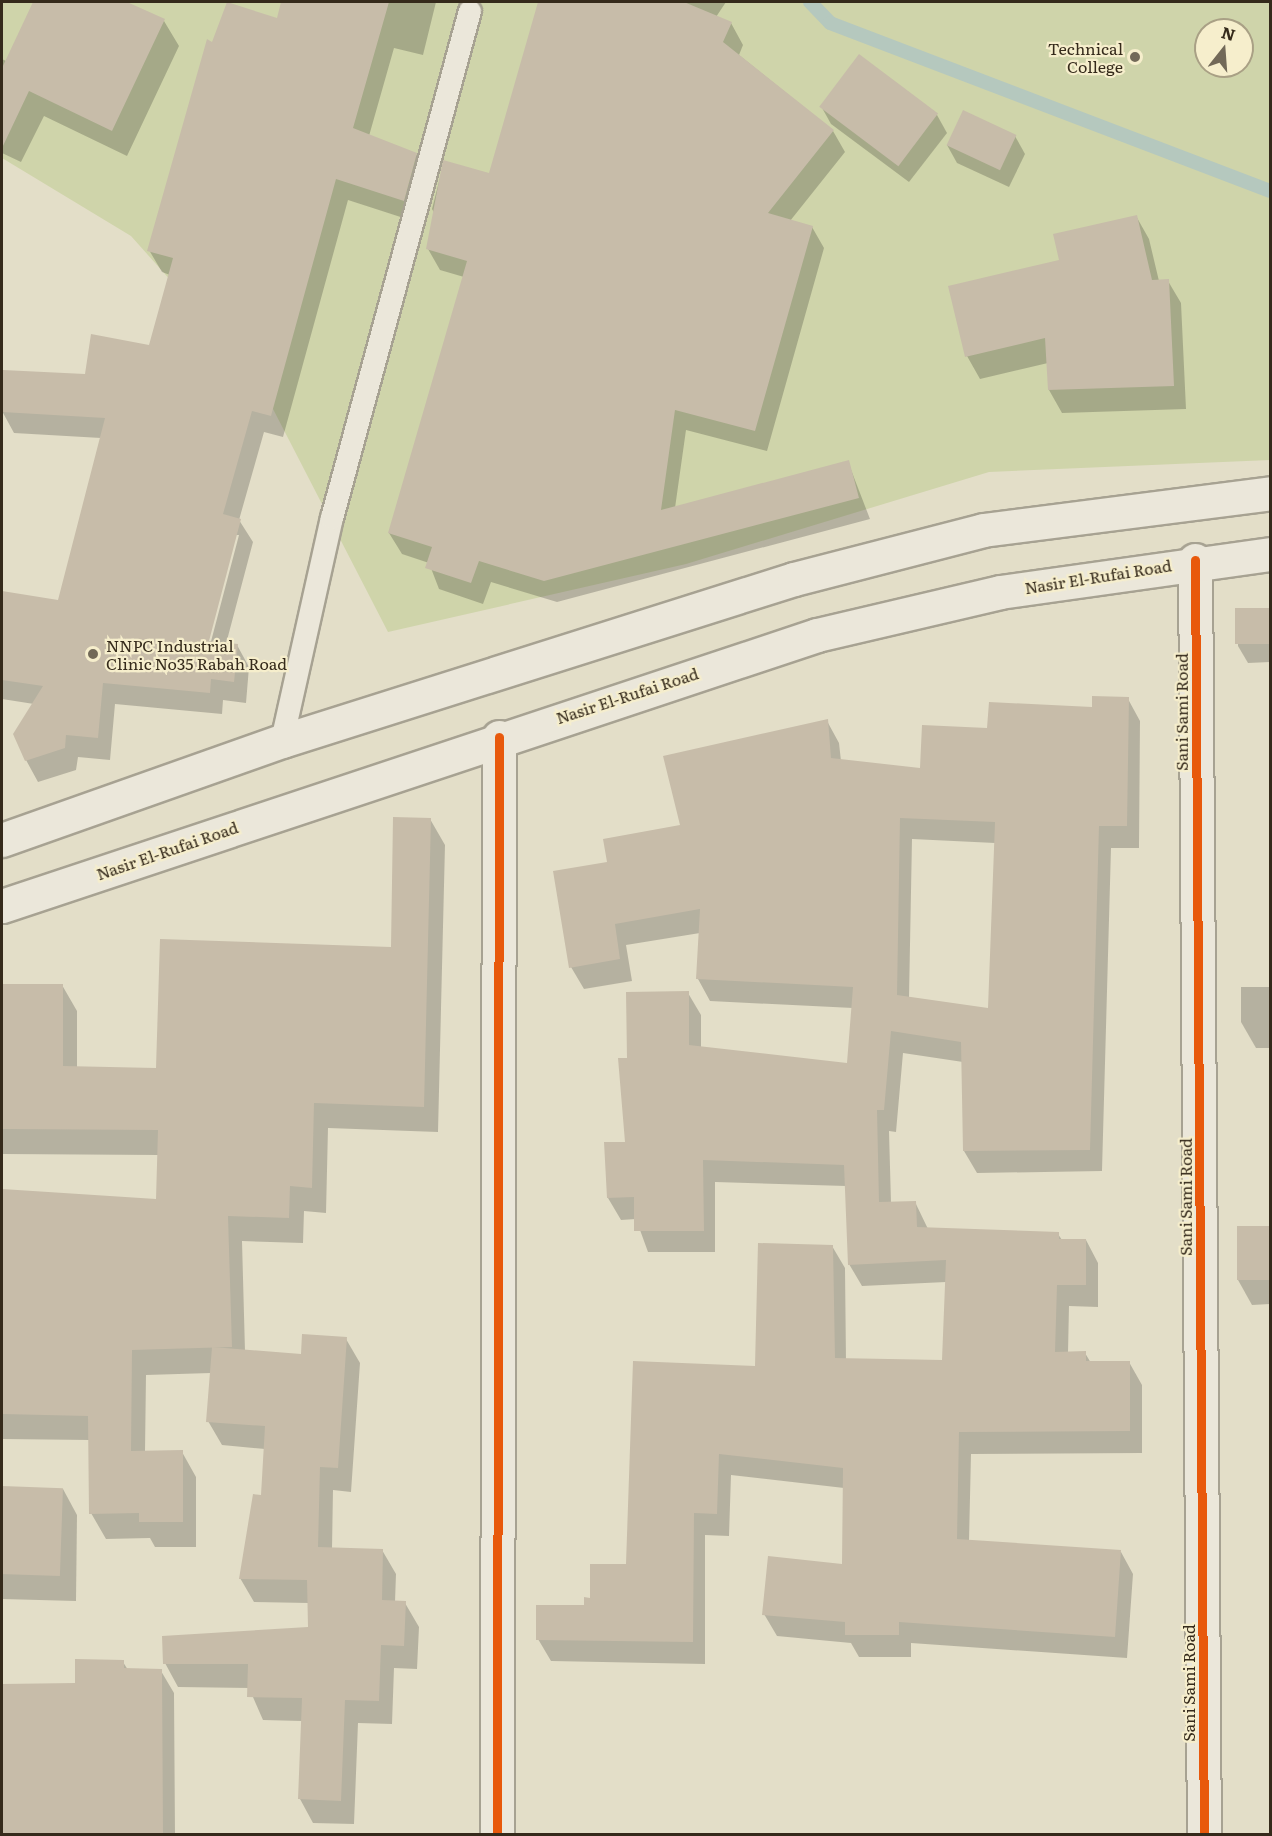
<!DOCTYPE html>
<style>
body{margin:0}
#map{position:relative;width:1272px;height:1836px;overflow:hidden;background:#e3dec8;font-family:Literata,serif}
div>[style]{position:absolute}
.green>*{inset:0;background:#cfd4aa}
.shadow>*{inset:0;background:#0003}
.stream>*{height:14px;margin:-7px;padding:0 7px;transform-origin:7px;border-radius:7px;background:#b5c8be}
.building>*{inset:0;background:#c7bca9;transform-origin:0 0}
.roads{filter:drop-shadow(2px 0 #a7a292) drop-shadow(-2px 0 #a7a292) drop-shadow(0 2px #a7a292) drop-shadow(0 -2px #a7a292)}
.service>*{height:22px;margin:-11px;padding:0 11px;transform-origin:11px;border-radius:11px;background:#ebe7da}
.minor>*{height:33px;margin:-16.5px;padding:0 16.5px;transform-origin:16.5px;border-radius:16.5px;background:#ebe7da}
.secondary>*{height:33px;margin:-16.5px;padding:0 16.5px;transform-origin:16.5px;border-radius:16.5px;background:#ebe7da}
.cycleway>*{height:9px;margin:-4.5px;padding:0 4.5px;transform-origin:4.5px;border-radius:4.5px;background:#e8590c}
.dots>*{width:16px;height:16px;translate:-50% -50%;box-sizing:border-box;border:3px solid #f6eecc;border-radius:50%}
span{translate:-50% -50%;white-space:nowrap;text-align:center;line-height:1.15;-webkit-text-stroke:4.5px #f6eecc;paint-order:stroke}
.poi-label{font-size:16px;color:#352a1b}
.right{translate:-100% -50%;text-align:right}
.left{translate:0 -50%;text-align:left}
.street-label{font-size:16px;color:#352a1b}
.frame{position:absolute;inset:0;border:3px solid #352a1b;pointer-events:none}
.north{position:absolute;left:1194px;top:18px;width:60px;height:60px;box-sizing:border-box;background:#f6eecc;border:2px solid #a9a085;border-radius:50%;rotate:17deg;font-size:16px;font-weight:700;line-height:24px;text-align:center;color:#352a1b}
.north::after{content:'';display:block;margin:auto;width:21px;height:27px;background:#726958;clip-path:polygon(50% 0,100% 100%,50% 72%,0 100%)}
</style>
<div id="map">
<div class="green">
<i style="clip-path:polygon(evenodd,2px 2px,1270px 2px,1270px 460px,989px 472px,686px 564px,388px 632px,256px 376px,131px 236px,2px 158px,2px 2px,1206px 30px,1242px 30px,1242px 66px,1206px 66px,1206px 30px)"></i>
</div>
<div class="shadow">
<i style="clip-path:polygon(35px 2px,124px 2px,164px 21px,179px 46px,127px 156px,44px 116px,21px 162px,2px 153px,2px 59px,6px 61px)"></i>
<i style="clip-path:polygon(evenodd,283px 2px,436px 2px,423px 55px,394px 48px,369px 136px,416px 154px,429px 176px,416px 222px,348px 200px,283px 437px,264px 432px,239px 520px,253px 542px,226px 644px,237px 645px,249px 667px,246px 703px,223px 700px,222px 714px,115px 704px,110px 760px,78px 757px,76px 770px,38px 782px,26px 760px,34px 704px,2px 699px,2px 593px,60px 601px,101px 438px,14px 433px,2px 411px,4px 371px,86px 376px,150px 347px,170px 275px,162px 272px,149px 250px,213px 44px,278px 20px,283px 2px,236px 535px,239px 535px,209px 649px,206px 648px,236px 535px)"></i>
<i style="clip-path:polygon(534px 2px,726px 2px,716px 17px,731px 23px,743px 45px,739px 55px,833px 131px,845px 152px,790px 221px,812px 227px,824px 248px,767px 451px,686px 430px,675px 508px,848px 462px,870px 519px,557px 602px,491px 582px,483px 604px,439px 589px,429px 563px,402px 554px,389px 533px,464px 277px,440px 270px,428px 249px,437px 218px,432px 209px,444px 162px,490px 175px,539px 3px)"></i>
<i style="clip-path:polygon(821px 106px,937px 115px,947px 133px,909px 182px,831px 124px)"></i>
<i style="clip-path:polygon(1015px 136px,1025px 154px,1009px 187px,957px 163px,947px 145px)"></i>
<i style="clip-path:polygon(1136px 216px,1149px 239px,1159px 281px,1168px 281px,1181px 303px,1186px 409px,1062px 413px,1049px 390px,1048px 363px,980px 379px,967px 356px,1061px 261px)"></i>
<i style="clip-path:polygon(1270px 610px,1270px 662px,1248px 663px,1238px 646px,1237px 611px)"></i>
<i style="clip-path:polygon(evenodd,1128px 699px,1140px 721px,1139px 848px,1111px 848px,1102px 1171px,977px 1173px,964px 1151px,963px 1062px,903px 1053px,896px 1132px,889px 1131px,891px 1203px,915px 1202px,928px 1229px,1058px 1234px,1062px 1240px,1086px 1240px,1098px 1263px,1098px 1307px,1069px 1306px,1068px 1353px,1085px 1353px,1091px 1363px,1129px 1362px,1142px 1385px,1142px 1453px,971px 1454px,969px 1541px,1121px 1552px,1133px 1574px,1127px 1658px,911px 1643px,911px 1657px,859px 1657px,851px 1643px,777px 1636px,764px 1614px,843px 1565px,844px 1488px,731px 1475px,729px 1536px,705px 1535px,705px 1664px,551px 1661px,538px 1639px,585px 1607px,627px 1566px,832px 1246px,845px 1268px,846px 1360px,944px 1361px,946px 1282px,862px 1286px,849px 1264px,846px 1186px,715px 1182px,715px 1252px,648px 1252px,636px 1219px,621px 1220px,608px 1198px,626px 1143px,628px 1059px,688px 993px,701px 1015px,701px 1048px,849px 1064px,853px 1008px,710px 1001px,698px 979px,700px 933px,626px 945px,632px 981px,584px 989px,571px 967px,609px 863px,682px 826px,827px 721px,839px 743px,841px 761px,922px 770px,989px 730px,1128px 699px,912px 839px,995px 843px,989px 1010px,909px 998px,912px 839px)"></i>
<i style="clip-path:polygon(430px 819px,445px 845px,438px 1132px,328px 1128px,326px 1213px,304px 1211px,303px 1243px,242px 1241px,245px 1351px,302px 1356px,346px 1339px,360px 1363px,351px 1492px,333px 1490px,332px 1549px,382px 1550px,396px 1574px,395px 1602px,405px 1603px,419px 1627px,417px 1669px,394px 1668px,392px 1724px,358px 1723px,354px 1824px,313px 1823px,300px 1799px,302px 1721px,263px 1720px,249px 1688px,178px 1687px,165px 1663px,310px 1629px,309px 1603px,254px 1602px,240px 1578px,263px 1497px,265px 1449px,222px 1445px,208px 1421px,211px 1373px,146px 1375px,145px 1452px,182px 1452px,196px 1477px,196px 1547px,155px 1547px,150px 1538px,106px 1539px,91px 1513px,90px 1440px,2px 1439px,2px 1190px,157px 1201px,159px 1155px,2px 1154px,2px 986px,62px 985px,77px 1011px,77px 1068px,157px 1069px,393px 948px)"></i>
<i style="clip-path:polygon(1241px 987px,1270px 987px,1270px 1048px,1256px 1048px,1241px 1022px)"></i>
<i style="clip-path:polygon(1239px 1227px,1270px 1227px,1270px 1304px,1252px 1305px,1238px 1280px)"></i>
<i style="clip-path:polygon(2px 1488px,63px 1489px,77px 1515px,76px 1601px,2px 1599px)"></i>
<i style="clip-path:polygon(123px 1662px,128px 1670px,161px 1671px,174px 1693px,175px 1834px,253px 1834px,2px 1834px,2px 1685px,77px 1684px)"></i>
</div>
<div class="stream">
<i style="left:810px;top:2px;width:29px;rotate:46deg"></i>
<i style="left:830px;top:23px;width:471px;rotate:20.9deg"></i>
</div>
<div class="building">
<i style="clip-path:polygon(33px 2px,127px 2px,165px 19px,112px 131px,29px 91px,2px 148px,2px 68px)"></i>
<i style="clip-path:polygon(227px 2px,277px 18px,281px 2px,389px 2px,353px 128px,417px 153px,404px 201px,336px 179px,271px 416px,252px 411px,223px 514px,241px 519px,209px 641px,238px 644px,234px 682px,211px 679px,210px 693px,103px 683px,98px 738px,66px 735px,65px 748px,25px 761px,13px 734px,43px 686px,2px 680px,2px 591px,58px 600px,105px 418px,2px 412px,3px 370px,85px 374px,91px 334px,149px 345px,173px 258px,147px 251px,207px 39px,212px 42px)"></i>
<i style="clip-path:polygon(538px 2px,684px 2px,732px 22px,723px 42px,834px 130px,768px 213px,813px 226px,755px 431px,675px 410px,661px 510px,849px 460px,859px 498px,544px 581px,479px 561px,471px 583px,425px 568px,432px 547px,388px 533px,467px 261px,426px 249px,443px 160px,489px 173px)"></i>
<i style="left:859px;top:54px;width:99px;height:66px;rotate:37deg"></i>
<i style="left:963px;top:110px;width:59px;height:39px;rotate:25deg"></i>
<i style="clip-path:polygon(1137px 215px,1152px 280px,1169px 279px,1174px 386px,1048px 390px,1045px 338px,965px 357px,948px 286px,1059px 260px,1053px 234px)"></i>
<i style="left:1270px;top:608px;width:36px;height:35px;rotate:90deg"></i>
<i style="clip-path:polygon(evenodd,1092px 696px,1129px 697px,1127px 826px,1099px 826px,1090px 1150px,963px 1151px,961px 1042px,891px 1031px,884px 1110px,877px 1110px,879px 1202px,916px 1201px,917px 1227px,1059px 1232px,1059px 1239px,1086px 1239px,1086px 1285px,1057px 1285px,1055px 1352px,1086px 1351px,1086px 1361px,1130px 1361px,1130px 1431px,959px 1432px,957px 1539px,1121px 1550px,1115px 1637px,899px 1622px,899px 1635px,845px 1635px,845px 1622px,762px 1615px,768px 1556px,842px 1564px,843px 1468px,719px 1454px,717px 1514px,694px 1513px,693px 1642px,536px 1640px,536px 1605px,584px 1605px,584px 1597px,590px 1598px,590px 1564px,626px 1564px,633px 1361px,755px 1366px,758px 1243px,833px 1245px,835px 1358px,942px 1360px,946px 1260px,848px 1265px,844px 1165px,703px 1160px,704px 1231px,634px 1231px,634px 1197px,607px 1198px,604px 1142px,625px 1142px,618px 1058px,627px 1058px,626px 992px,689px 991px,689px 1045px,847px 1063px,853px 987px,696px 979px,700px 909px,615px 924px,620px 959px,569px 968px,553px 871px,607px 862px,603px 839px,680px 825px,663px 756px,828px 719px,831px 758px,920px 768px,922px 725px,987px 728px,989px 702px,1092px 707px,1092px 696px,900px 818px,995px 822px,988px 1008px,897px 995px,900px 818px)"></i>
<i style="clip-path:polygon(393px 817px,431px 818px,424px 1107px,314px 1103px,312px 1188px,290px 1186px,289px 1218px,228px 1216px,232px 1347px,132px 1350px,131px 1451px,183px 1450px,183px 1522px,139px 1522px,139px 1513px,89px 1514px,88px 1416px,2px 1414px,2px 1189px,156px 1199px,158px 1130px,2px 1129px,2px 984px,63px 984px,63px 1066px,156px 1068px,160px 939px,391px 947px)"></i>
<i style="left:1237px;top:1226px;width:33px;height:54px"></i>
<i style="clip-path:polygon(302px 1334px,347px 1337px,338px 1468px,320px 1467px,318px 1547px,383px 1549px,382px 1600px,406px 1601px,404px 1646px,381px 1645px,379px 1701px,345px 1700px,341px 1801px,298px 1799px,302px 1698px,247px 1697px,248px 1664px,163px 1664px,162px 1636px,308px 1627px,307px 1580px,239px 1579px,253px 1494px,261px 1495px,265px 1426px,206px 1422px,212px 1347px,301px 1354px)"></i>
<i style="left:2px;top:1486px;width:61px;height:88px;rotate:2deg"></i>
<i style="clip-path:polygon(75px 1659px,124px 1660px,124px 1668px,162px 1669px,163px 1834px,2px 1834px,2px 1684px,75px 1683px)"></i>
</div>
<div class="roads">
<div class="service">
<i style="left:282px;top:741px;width:229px;rotate:-77.4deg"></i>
<i style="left:332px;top:518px;width:525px;rotate:-74.77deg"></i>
</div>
<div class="minor">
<i style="left:1195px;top:560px;width:1274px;rotate:89.6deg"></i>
<i style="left:497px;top:1834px;width:1097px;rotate:-89.9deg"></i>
</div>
<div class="secondary">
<i style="left:2px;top:840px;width:297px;rotate:-19.5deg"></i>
<i style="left:282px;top:741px;width:537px;rotate:-17.56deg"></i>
<i style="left:794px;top:579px;width:195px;rotate:-14.5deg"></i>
<i style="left:983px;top:530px;width:289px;rotate:-7.3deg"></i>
<i style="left:2px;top:906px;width:859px;rotate:-18.39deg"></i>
<i style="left:817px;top:635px;width:188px;rotate:-13.2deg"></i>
<i style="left:1000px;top:592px;width:273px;rotate:-8deg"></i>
</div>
</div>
<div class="cycleway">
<i style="left:1195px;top:560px;width:1274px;rotate:89.6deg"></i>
<i style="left:497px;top:1834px;width:1097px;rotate:-89.9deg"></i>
</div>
<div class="dots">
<i style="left:1135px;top:57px;background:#726958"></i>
<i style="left:93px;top:654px;background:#726958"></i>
</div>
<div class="poi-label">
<span class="right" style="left:1123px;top:57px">Technical<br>College</span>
<span class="left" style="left:106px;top:654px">NNPC Industrial<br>Clinic No35 Rabah Road</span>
</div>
<div class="street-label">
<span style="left:1098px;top:576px;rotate:-9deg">Nasir El-Rufai Road</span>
<span style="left:627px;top:695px;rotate:-18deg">Nasir El-Rufai Road</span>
<span style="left:1181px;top:712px;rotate:-90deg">Sani Sami Road</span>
<span style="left:167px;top:850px;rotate:-19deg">Nasir El-Rufai Road</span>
<span style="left:1185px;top:1197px;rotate:-90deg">Sani Sami Road</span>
<span style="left:1188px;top:1683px;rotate:-90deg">Sani Sami Road</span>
</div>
<div class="frame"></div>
<div class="north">N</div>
</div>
